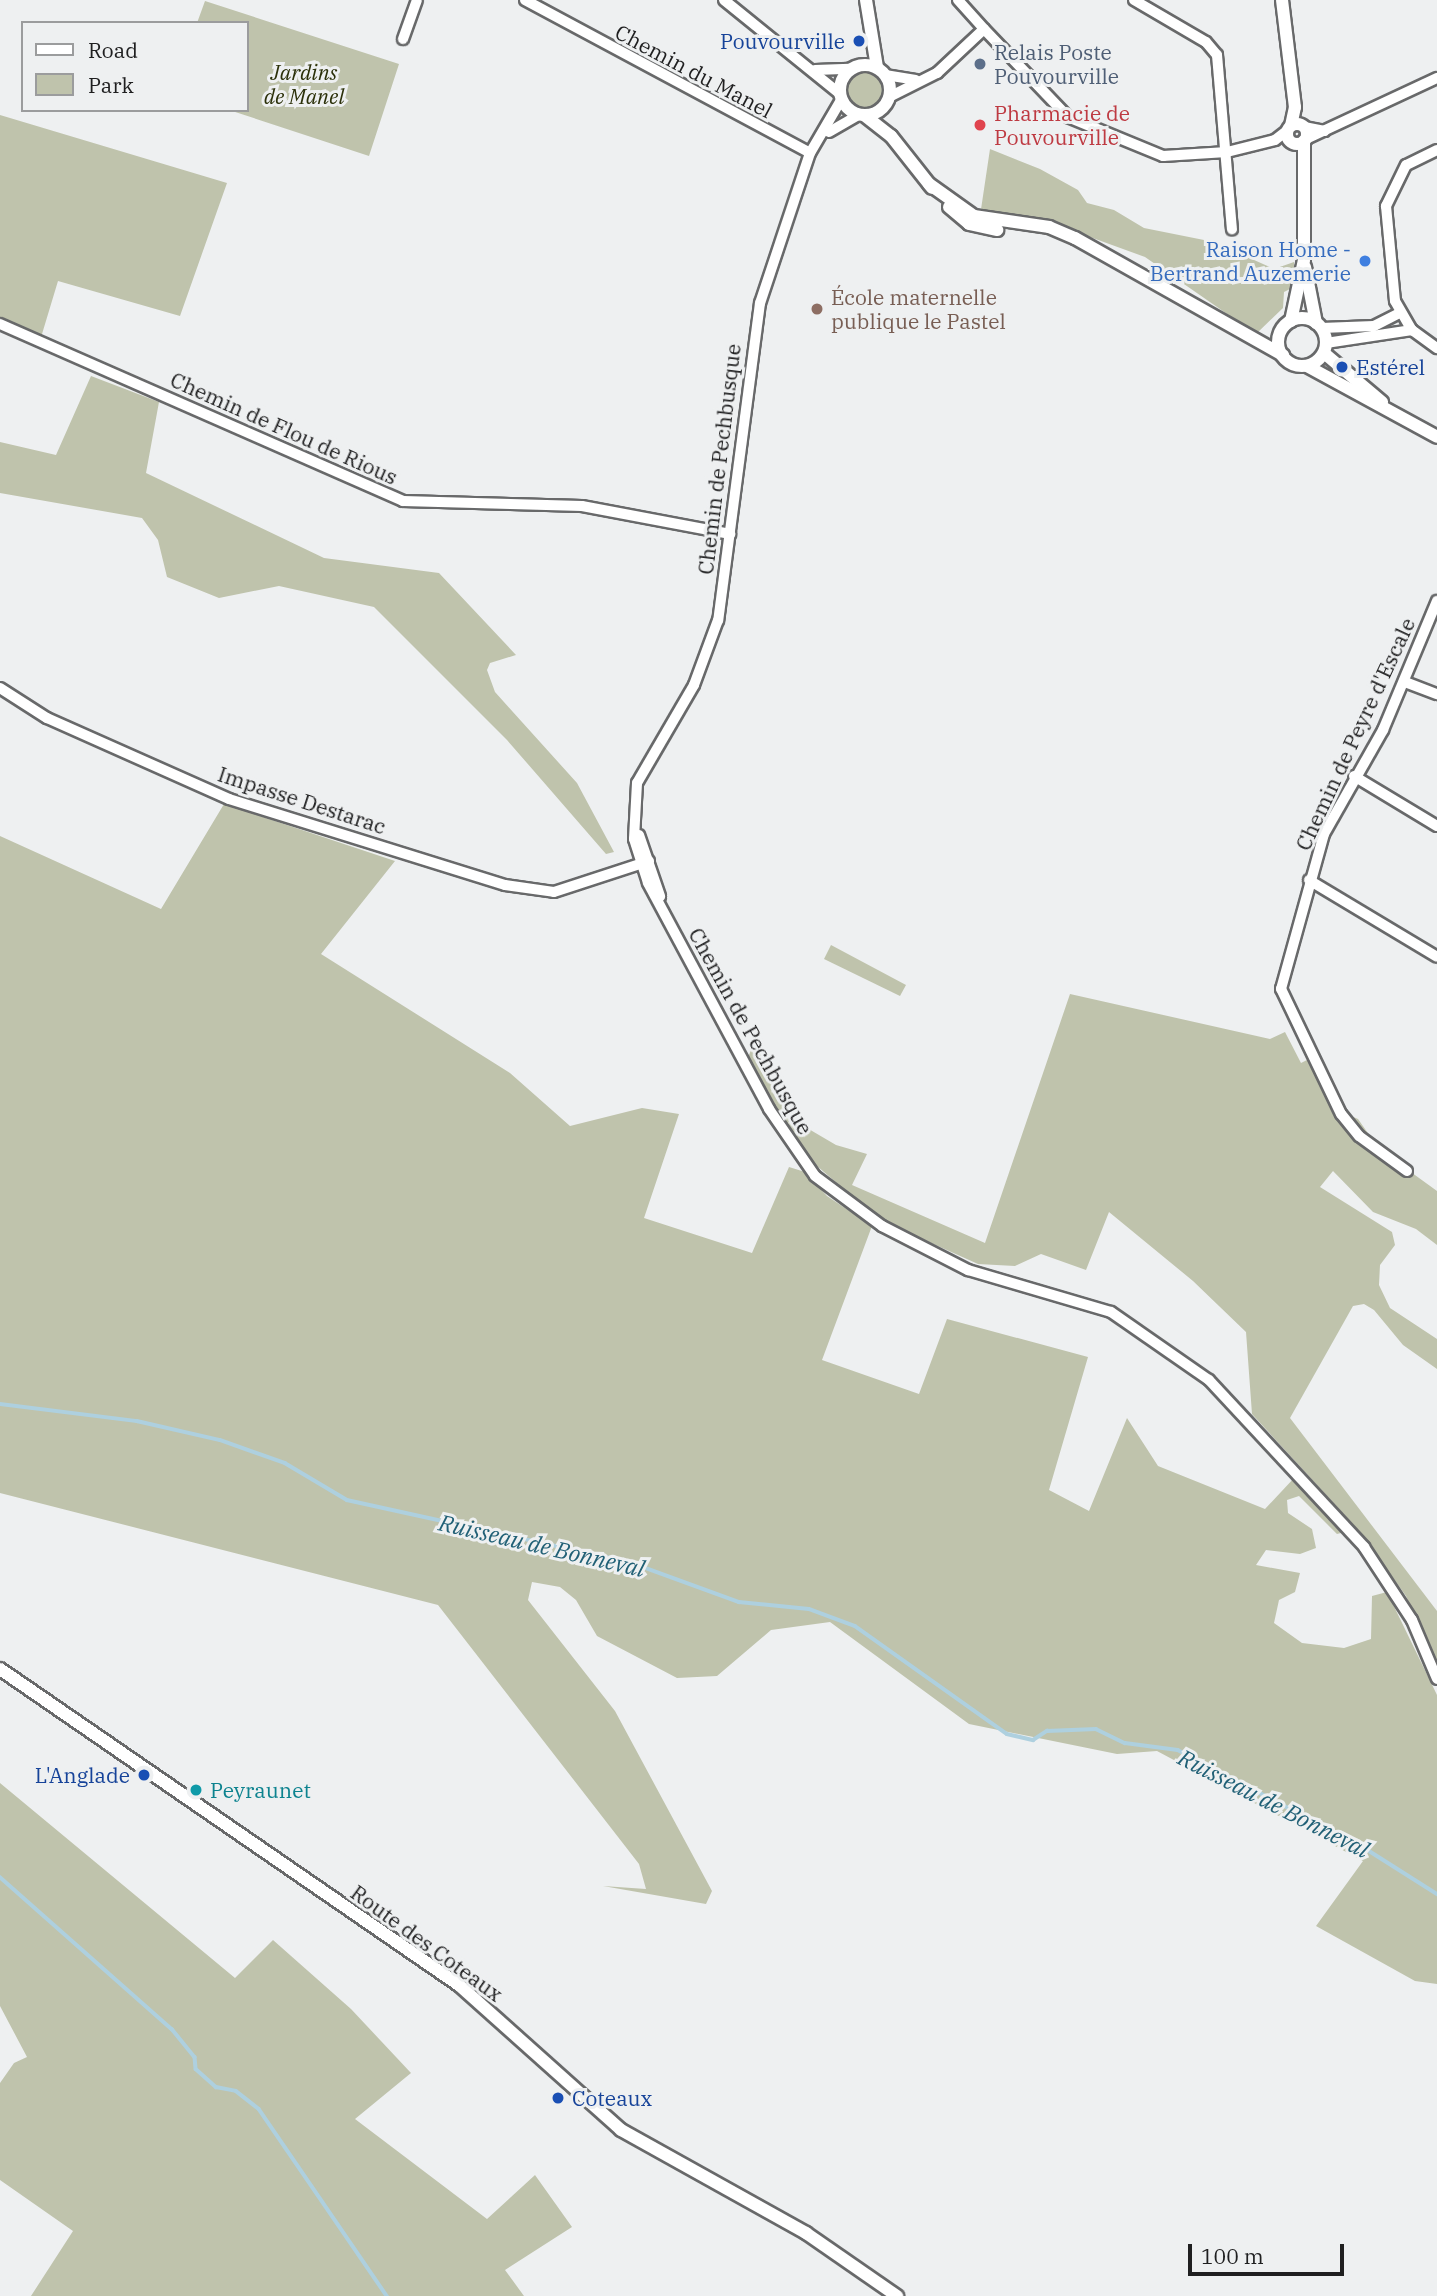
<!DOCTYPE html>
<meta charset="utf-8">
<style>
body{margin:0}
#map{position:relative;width:1437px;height:2296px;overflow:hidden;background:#eef0f1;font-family:"IBM Plex Serif",serif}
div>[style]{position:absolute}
.green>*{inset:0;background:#bfc3ac}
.round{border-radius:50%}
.stream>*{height:3.5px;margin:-1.75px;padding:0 1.75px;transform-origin:1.75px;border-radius:1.75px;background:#aed0df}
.roads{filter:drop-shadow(2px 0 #68696a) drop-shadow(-2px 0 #68696a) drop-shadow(0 2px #68696a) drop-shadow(0 -2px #68696a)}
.minor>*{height:10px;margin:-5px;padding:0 5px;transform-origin:5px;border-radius:5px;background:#fff}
.tertiary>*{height:12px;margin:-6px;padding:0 6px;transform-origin:6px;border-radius:6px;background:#fff}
.tertiary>.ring{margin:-6px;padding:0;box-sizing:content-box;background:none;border:12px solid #fff;border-radius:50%}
.dots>*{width:19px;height:19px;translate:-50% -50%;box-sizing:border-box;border:4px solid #eef0f1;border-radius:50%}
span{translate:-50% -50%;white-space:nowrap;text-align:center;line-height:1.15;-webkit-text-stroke:6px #eef0f1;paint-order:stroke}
.transit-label{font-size:21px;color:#164399}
.right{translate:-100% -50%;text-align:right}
.left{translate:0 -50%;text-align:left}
.service-label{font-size:21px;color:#4e5e75}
.street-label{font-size:21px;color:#1f1f20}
.park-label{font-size:21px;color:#2b3009;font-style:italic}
.health-label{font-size:21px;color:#be3a42}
.shop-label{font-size:21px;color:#366cbe}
.education-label{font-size:21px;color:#785e54}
.culture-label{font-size:21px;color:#0d838f}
.water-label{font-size:23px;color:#216076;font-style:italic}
.legend{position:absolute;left:21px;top:21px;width:228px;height:91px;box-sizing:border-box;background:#eef0f1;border:2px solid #9b9c9d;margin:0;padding:9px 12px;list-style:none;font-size:21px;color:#1f1f20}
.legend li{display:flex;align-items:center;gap:14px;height:35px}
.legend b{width:35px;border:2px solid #9b9c9d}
.scale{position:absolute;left:1188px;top:2244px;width:156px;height:32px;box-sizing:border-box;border:4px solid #1f1f20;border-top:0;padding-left:9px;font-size:21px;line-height:24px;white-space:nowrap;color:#1f1f20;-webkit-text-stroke:5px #eef0f1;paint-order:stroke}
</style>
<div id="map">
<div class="green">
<i style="clip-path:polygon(205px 1px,399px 64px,369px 156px,229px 110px,247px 110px,247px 23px,197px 23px)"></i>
<i class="round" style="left:846px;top:72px;width:36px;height:36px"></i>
<i style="clip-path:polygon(0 115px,227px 183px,180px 316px,58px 281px,39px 344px,0 329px)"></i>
<i style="clip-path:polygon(990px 149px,1040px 169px,1078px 190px,1087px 203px,1114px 210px,1144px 228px,1214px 242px,1274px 269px,1294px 262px,1294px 287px,1284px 292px,1283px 308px,1256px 334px,1145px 257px,1046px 221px,980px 216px)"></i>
<i style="clip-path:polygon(91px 376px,159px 402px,146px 473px,324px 558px,439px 573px,516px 655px,490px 663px,487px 670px,495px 692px,577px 783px,614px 852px,606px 854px,507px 740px,374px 607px,279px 586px,219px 598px,167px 577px,158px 540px,142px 518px,0 493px,0 442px,56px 455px)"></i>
<i style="clip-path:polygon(224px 804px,395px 861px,321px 954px,510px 1073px,570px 1126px,642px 1108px,679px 1114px,644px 1218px,752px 1253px,789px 1167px,805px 1172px,827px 1196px,872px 1226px,822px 1360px,919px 1394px,947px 1319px,1088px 1357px,1049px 1490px,1089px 1511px,1127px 1418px,1158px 1466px,1265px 1509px,1295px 1477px,1345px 1532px,1337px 1534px,1299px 1496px,1287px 1500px,1288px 1513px,1312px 1529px,1316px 1548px,1300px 1554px,1266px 1550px,1256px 1565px,1300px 1573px,1295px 1592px,1279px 1600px,1274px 1623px,1302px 1643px,1344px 1648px,1371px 1639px,1372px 1596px,1387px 1592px,1437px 1695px,1437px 1984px,1415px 1981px,1316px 1926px,1363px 1861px,1157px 1751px,1117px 1754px,969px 1724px,830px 1622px,771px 1630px,717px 1676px,677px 1678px,597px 1636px,576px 1600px,560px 1587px,532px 1582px,528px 1600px,615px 1711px,712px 1891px,706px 1904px,603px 1886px,646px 1889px,639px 1864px,438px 1605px,0 1493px,0 836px,161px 909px)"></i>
<i style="clip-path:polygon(831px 945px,906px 985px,900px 996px,824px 959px)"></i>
<i style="clip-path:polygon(1070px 994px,1270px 1039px,1285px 1032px,1301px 1063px,1317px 1055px,1344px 1113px,1358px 1119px,1379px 1149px,1437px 1191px,1437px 1245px,1416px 1229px,1373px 1212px,1333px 1171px,1320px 1187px,1392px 1232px,1395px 1245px,1380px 1265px,1379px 1285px,1390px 1308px,1437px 1339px,1437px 1369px,1403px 1345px,1374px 1310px,1364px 1304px,1353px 1306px,1290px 1418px,1437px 1611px,1437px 1664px,1406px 1596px,1360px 1532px,1252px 1414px,1246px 1332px,1193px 1281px,1109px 1212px,1086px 1270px,1041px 1254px,1015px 1266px,978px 1264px,880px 1220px,803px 1154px,747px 1060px,755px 1040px,807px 1128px,836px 1145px,867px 1154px,852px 1185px,985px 1243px)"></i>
<i style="clip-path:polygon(0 1783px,235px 1978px,273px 1940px,351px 2009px,411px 2073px,355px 2119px,487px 2219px,535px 2175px,572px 2227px,505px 2270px,524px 2296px,31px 2296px,73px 2231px,0 2180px,0 2083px,14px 2063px,27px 2057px,0 2006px)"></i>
</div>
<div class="stream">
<i style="left:0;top:1404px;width:138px;rotate:7.1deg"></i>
<i style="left:137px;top:1421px;width:85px;rotate:12.9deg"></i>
<i style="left:220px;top:1440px;width:69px;rotate:19.5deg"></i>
<i style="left:285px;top:1463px;width:72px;rotate:30.8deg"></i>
<i style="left:347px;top:1500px;width:289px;rotate:12.4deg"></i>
<i style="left:629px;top:1562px;width:117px;rotate:20deg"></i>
<i style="left:739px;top:1602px;width:70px;rotate:5.7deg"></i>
<i style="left:809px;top:1609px;width:49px;rotate:20.3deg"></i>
<i style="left:855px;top:1626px;width:186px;rotate:35.4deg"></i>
<i style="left:1007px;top:1734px;width:27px;rotate:13deg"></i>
<i style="left:1033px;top:1740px;width:17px;rotate:-33deg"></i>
<i style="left:1047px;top:1731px;width:49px;rotate:-2.3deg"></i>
<i style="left:1096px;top:1729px;width:32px;rotate:26deg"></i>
<i style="left:1125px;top:1743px;width:53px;rotate:7.5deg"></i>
<i style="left:1178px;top:1750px;width:209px;rotate:27.7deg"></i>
<i style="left:1363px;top:1847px;width:88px;rotate:32.4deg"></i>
<i style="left:0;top:1877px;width:230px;rotate:41.5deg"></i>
<i style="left:172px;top:2029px;width:36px;rotate:51deg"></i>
<i style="left:195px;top:2057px;width:12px;rotate:85deg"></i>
<i style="left:196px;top:2069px;width:27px;rotate:42deg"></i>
<i style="left:216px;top:2087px;width:20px;rotate:11deg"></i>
<i style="left:236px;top:2091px;width:29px;rotate:38deg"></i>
<i style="left:259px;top:2109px;width:227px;rotate:55.6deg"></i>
</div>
<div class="roads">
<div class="minor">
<i style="left:525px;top:0;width:323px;rotate:28.2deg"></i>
<i style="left:724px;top:0;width:148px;rotate:39deg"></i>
<i style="left:958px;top:0;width:39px;rotate:48deg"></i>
<i style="left:1134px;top:0;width:83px;rotate:30.3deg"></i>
<i style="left:1206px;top:42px;width:17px;rotate:50deg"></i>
<i style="left:1217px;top:55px;width:175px;rotate:85.1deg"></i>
<i style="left:403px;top:39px;width:41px;rotate:-70.3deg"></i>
<i style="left:815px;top:70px;width:35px;rotate:-2deg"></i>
<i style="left:885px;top:75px;width:31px;rotate:9deg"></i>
<i style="left:889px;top:97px;width:54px;rotate:-26.6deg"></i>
<i style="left:937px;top:73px;width:64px;rotate:-43.1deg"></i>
<i style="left:984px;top:29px;width:122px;rotate:46.3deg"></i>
<i style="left:1068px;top:117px;width:103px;rotate:22.3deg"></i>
<i style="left:1163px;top:156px;width:64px;rotate:-3.6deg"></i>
<i style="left:1227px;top:152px;width:49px;rotate:-14deg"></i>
<i style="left:1275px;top:140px;width:16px;rotate:-38deg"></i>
<i style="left:841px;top:100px;width:61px;rotate:120.3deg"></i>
<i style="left:810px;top:153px;width:158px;rotate:108.4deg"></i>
<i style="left:760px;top:303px;width:320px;rotate:97.5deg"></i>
<i style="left:718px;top:620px;width:69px;rotate:110.3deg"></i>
<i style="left:694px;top:685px;width:113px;rotate:120.2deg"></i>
<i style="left:637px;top:783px;width:56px;rotate:93.1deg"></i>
<i style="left:634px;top:839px;width:46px;rotate:72.3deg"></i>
<i style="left:648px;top:883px;width:256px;rotate:61.8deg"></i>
<i style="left:769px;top:1109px;width:81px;rotate:55.5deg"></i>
<i style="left:815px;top:1176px;width:84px;rotate:36.7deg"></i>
<i style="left:882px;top:1226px;width:97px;rotate:27.1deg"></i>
<i style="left:968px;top:1270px;width:149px;rotate:16.4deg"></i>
<i style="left:1111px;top:1312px;width:119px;rotate:34.8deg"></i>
<i style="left:1209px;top:1380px;width:228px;rotate:47.1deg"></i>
<i style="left:1364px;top:1547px;width:87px;rotate:56.7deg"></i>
<i style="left:1412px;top:1620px;width:64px;rotate:67deg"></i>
<i style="left:1304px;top:127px;width:21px;rotate:11deg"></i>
<i style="left:829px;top:132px;width:34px;rotate:-30deg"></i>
<i style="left:1306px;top:139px;width:145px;rotate:-25deg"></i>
<i style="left:1437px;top:150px;width:34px;rotate:154deg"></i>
<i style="left:1406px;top:165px;width:46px;rotate:116deg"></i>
<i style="left:1386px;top:206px;width:95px;rotate:84.6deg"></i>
<i style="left:1395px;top:301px;width:34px;rotate:60deg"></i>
<i style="left:1412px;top:330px;width:31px;rotate:36deg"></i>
<i style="left:0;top:324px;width:440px;rotate:23.7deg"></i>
<i style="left:403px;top:501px;width:179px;rotate:1.6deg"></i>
<i style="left:582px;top:506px;width:151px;rotate:10.7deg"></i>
<i style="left:1321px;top:328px;width:53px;rotate:-2.2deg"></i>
<i style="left:1374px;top:326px;width:29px;rotate:-27deg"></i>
<i style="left:1326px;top:343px;width:87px;rotate:-8.6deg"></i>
<i style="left:1405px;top:682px;width:34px;rotate:21deg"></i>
<i style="left:0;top:688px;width:56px;rotate:32.6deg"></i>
<i style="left:47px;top:718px;width:199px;rotate:24deg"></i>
<i style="left:229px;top:799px;width:289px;rotate:17.3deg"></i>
<i style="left:505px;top:885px;width:49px;rotate:8.1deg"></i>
<i style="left:554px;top:892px;width:100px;rotate:-18.1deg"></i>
<i style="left:1354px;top:776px;width:97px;rotate:31.1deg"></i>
<i style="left:639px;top:835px;width:65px;rotate:71deg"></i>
<i style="left:1309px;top:880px;width:149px;rotate:31deg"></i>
<i style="left:1407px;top:1171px;width:59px;rotate:-143.9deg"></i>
<i style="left:1359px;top:1136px;width:28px;rotate:-129deg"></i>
<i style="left:1341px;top:1114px;width:139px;rotate:-115.6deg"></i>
<i style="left:1281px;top:989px;width:161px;rotate:-74.5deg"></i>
<i style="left:1324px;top:834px;width:120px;rotate:-60.4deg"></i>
<i style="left:1383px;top:730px;width:140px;rotate:-67.3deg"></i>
</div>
<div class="tertiary">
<i style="left:866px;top:0;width:68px;rotate:80.7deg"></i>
<i style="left:1282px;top:0;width:108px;rotate:83.1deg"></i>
<i style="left:1295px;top:107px;width:19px;rotate:102deg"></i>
<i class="ring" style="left:840px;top:65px;width:38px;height:38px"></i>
<i style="left:864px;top:115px;width:34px;rotate:38deg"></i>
<i style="left:891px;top:136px;width:66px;rotate:51.7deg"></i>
<i class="ring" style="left:1287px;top:124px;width:8px;height:8px"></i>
<i style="left:929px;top:184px;width:55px;rotate:35.4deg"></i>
<i style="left:974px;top:216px;width:76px;rotate:8.3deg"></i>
<i style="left:1049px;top:227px;width:28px;rotate:23deg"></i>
<i style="left:1075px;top:238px;width:239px;rotate:29.4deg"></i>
<i style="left:949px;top:207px;width:26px;rotate:40deg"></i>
<i style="left:969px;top:224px;width:29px;rotate:12deg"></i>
<i style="left:1305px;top:267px;width:57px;rotate:78.9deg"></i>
<i class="ring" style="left:1278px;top:318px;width:36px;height:36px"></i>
<i style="left:1291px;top:321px;width:62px;rotate:-78deg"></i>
<i style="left:1304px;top:260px;width:119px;rotate:-90deg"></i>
<i style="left:1324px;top:353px;width:76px;rotate:40.2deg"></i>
<i style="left:1307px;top:366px;width:148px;rotate:28.6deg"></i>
<i style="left:0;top:1669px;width:557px;rotate:34.55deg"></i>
<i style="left:459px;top:1985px;width:217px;rotate:41.8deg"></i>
<i style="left:621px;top:2130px;width:212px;rotate:29.1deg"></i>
<i style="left:806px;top:2233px;width:111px;rotate:34.7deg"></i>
</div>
</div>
<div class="dots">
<i style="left:859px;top:41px;background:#1a4fb4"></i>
<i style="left:980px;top:64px;background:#5c6f8a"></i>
<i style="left:980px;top:125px;background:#e0444e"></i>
<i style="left:1365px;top:261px;background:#3f7fe0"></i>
<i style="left:817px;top:309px;background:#8d6e63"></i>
<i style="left:1342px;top:367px;background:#1a4fb4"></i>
<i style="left:144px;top:1775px;background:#1a4fb4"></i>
<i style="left:196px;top:1790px;background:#0f9aa8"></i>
<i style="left:558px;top:2098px;background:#1a4fb4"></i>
</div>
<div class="transit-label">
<span class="right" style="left:845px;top:41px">Pouvourville</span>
<span class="left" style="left:1356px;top:367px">Estérel</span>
<span class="right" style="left:130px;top:1775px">L'Anglade</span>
<span class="left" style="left:572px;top:2098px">Coteaux</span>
</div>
<div class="service-label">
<span class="left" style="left:994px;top:64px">Relais Poste<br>Pouvourville</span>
</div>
<div class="street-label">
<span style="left:694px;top:71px;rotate:28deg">Chemin du Manel</span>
<span style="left:284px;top:428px;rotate:24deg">Chemin de Flou de Rious</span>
<span style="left:719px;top:459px;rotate:-83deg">Chemin de Pechbusque</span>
<span style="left:1355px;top:734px;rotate:-65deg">Chemin de Peyre d'Escale</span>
<span style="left:302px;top:800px;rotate:18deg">Impasse Destarac</span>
<span style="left:751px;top:1031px;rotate:61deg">Chemin de Pechbusque</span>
<span style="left:427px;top:1943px;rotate:36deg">Route des Coteaux</span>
</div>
<div class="park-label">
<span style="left:304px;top:84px">Jardins<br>de Manel</span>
</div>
<div class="health-label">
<span class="left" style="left:994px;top:125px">Pharmacie de<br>Pouvourville</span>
</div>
<div class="shop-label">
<span class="right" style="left:1351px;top:261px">Raison Home -<br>Bertrand Auzemerie</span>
</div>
<div class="education-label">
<span class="left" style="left:831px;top:309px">École maternelle<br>publique le Pastel</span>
</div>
<div class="culture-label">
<span class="left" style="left:210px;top:1790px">Peyraunet</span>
</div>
<div class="water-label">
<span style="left:542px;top:1545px;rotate:13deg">Ruisseau de Bonneval</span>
<span style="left:1274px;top:1803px;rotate:27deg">Ruisseau de Bonneval</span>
</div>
<ul class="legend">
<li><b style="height:9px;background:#fff"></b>Road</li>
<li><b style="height:19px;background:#bfc3ac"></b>Park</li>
</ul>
<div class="scale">100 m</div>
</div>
